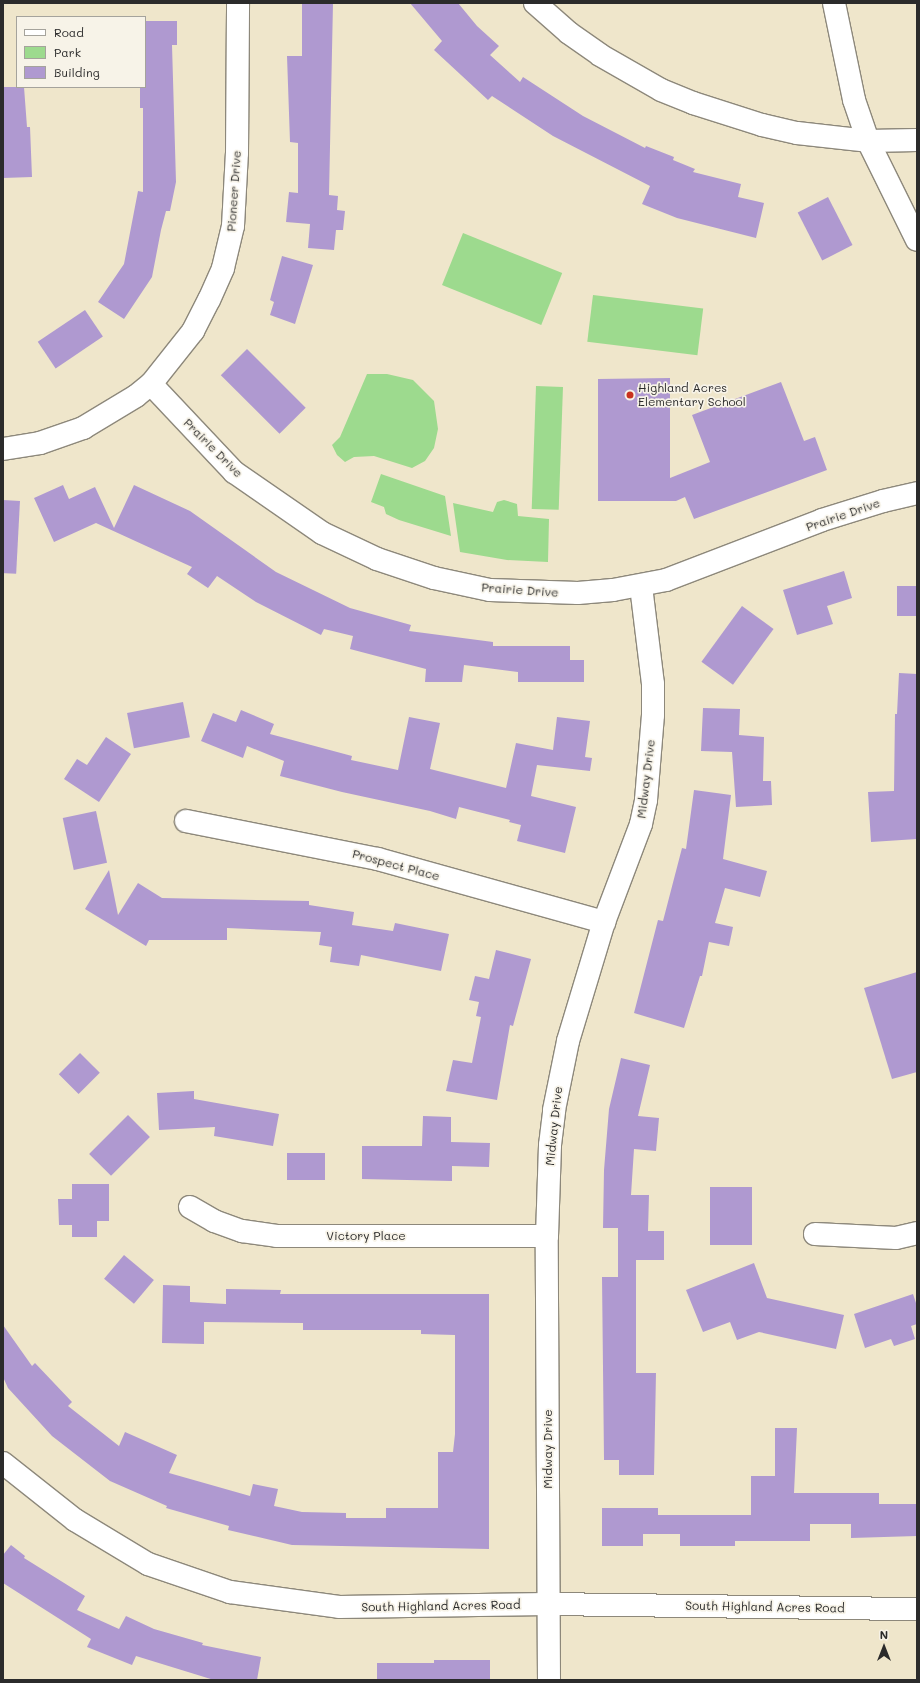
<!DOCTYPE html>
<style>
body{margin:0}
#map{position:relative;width:920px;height:1683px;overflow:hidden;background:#efe6cb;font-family:Mali,sans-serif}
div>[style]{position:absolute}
.green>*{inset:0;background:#9dda8e;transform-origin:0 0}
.building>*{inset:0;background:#af99d0;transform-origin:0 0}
.roads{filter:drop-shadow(1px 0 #8d887b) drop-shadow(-1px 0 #8d887b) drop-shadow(0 1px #8d887b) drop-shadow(0 -1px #8d887b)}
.minor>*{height:22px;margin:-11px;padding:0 11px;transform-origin:11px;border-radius:11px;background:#fff}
.dots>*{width:11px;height:11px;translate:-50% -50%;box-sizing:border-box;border:2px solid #f7f3e8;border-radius:50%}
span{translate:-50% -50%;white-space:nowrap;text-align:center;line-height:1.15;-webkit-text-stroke:3.5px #f7f3e8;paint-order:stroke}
.street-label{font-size:12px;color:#2b2b2b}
.poi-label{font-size:12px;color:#2b2b2b}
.left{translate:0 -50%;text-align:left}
.frame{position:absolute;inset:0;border:4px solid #2b2b2b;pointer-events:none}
.legend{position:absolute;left:16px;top:16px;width:130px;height:72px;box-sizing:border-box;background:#f7f3e8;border:1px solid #a5a39c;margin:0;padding:5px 7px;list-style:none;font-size:12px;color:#2b2b2b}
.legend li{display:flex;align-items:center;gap:8px;height:20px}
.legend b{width:20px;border:1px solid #a5a39c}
.north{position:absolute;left:864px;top:1627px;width:40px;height:40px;-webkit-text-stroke:3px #f7f3e8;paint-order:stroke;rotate:0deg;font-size:11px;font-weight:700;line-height:16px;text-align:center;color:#2b2b2b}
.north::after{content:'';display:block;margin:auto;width:14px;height:18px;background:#2b2b2b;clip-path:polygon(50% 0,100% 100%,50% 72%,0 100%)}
</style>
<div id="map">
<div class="green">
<i style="left:463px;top:233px;width:107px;height:56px;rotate:22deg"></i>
<i style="left:593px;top:295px;width:111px;height:47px;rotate:7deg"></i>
<i style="clip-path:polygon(367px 374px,387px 374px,413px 380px,434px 401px,438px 429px,434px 448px,425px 461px,412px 468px,374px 456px,354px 457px,345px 462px,337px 455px,332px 445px,340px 437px)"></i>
<i style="left:536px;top:386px;width:27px;height:123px;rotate:2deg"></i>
<i style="clip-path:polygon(381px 474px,445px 496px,451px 536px,399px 520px,386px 514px,384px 507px,371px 502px)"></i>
<i style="clip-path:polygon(504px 500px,517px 504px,518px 516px,549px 519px,548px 562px,507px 560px,460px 552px,453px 503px,493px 512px,497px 502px)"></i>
</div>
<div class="building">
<i style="clip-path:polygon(302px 3px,333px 3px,329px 195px,338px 196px,337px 210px,345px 211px,343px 230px,336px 230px,334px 250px,308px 248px,310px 224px,286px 222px,289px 192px,298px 193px,298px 143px,290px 142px,287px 56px,302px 56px)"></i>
<i style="clip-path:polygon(410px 3px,458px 3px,477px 26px,499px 46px,490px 55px,520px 82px,523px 77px,583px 116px,645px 148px,646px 146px,674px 157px,673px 160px,695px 169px,693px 172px,741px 184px,738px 197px,764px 203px,756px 238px,677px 218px,642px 204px,650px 186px,553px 136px,492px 96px,488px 100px,434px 50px,442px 41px)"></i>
<i style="clip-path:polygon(145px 21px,177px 21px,177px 45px,172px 45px,176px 182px,170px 211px,166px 211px,161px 230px,152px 277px,124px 319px,98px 302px,124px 264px,138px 191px,143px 192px,143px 108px,140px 108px,140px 87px,145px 87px)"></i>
<i style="clip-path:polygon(3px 87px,24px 87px,27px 127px,30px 127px,32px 177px,3px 178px)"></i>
<i style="left:828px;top:197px;width:54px;height:34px;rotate:63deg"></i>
<i style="clip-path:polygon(282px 256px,313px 265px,295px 324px,270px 315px,274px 302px,270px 300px)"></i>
<i style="left:85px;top:310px;width:32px;height:57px;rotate:56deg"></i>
<i style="left:247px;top:349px;width:83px;height:37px;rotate:45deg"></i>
<i style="clip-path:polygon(670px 378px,670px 478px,710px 462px,692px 415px,781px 382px,804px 441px,815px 437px,827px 470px,694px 519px,685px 497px,676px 501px,598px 501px,598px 379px)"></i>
<i style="clip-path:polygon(63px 485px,69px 499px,95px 487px,114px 528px,134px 485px,190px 511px,276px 572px,350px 608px,411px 625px,409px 631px,493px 642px,493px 646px,570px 646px,570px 660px,584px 660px,584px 682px,518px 682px,518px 672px,464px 665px,462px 682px,425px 682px,426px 669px,350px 649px,353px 636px,324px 629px,321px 635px,256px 602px,217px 576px,208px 588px,187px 574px,192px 567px,96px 523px,54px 542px,34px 498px)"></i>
<i style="left:3px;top:500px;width:17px;height:73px;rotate:3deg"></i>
<i style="clip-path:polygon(844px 571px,852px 598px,827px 606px,833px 624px,797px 635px,783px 590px)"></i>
<i style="left:897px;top:586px;width:20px;height:30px"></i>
<i style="left:742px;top:606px;width:39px;height:69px;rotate:36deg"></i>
<i style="clip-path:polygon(899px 673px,917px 674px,917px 839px,871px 842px,868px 792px,894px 791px,895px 714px,897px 714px)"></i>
<i style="left:183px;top:702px;width:36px;height:57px;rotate:79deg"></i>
<i style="clip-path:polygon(703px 708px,740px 709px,739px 735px,764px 737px,763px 781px,771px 781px,772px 805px,736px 807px,732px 752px,701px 751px)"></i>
<i style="clip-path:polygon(241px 710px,274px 724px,270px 734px,352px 756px,351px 760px,398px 770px,409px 717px,440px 723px,430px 769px,506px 788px,516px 743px,553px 750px,557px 717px,590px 721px,585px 757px,592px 758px,590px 771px,537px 765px,531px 796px,576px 807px,565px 853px,517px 841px,521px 825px,509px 822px,510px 820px,459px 807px,456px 819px,430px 811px,342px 792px,280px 776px,284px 761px,247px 746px,243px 758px,201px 741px,213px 713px,236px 722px)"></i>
<i style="clip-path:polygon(106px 737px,131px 754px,99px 802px,64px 779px,77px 759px,87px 765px)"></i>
<i style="clip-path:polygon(694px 790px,731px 795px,723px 859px,767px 871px,760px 897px,725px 888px,715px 923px,733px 927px,729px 946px,709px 942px,702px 976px,700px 976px,684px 1028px,634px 1013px,658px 920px,663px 921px,682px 848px,686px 849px)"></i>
<i style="left:96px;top:811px;width:53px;height:34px;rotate:78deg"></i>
<i style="clip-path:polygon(109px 870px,118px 915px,138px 883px,162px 898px,309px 901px,309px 905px,354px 912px,352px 925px,393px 931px,395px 923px,449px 934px,441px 971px,361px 955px,359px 966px,330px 962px,332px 947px,319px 945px,321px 932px,227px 928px,227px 940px,149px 940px,146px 946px,85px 909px)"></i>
<i style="clip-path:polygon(496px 950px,531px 959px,513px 1026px,510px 1025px,497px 1100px,446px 1091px,453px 1060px,472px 1063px,481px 1017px,476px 1016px,479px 1002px,469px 1000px,475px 976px,489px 979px)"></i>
<i style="clip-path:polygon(917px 972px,917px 1072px,892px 1079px,864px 988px)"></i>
<i style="left:80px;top:1053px;width:28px;height:30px;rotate:45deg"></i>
<i style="clip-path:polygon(621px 1058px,650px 1065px,638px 1116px,659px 1118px,656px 1151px,634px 1149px,631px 1195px,649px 1195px,648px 1231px,664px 1231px,664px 1260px,636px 1260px,636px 1373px,656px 1373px,654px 1475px,619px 1475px,619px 1460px,604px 1460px,602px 1277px,618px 1277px,618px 1228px,603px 1228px,604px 1170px,609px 1109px)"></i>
<i style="clip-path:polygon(194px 1091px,194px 1099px,279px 1114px,273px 1146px,214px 1136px,215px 1127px,159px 1130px,157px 1093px)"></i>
<i style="left:128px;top:1115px;width:31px;height:55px;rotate:45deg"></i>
<i style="clip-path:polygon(423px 1116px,451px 1117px,451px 1142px,490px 1143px,489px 1167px,452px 1166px,452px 1181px,362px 1179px,362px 1146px,422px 1146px)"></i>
<i style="left:287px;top:1153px;width:38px;height:27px"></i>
<i style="clip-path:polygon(72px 1184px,109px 1184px,109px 1221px,97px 1221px,97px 1237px,72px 1237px,72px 1225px,59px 1225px,58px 1199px,72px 1199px)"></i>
<i style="left:710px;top:1187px;width:42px;height:58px"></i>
<i style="left:124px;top:1255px;width:39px;height:31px;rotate:40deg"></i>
<i style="clip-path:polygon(754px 1263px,767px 1298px,844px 1315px,836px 1349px,759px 1332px,737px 1340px,730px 1322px,703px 1332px,686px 1290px)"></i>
<i style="clip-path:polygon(163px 1285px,190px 1286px,190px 1302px,226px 1304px,226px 1289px,281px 1290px,280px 1294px,489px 1294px,489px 1549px,292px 1545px,228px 1530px,229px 1526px,166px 1508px,167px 1506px,110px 1481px,52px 1436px,8px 1388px,3px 1377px,3px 1325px,32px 1366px,35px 1363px,72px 1402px,68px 1406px,119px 1446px,125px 1432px,177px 1455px,169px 1473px,250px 1496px,253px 1484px,278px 1489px,274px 1506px,302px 1512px,346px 1513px,346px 1518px,386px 1518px,386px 1508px,438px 1508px,438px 1452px,453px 1452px,455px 1434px,455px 1335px,421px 1334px,421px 1330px,303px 1330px,303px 1323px,204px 1322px,204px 1344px,162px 1343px)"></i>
<i style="clip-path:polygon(913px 1294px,917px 1306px,917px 1324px,911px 1326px,915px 1339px,894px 1346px,891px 1339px,865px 1348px,854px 1314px)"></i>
<i style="clip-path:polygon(775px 1428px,797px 1428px,794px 1493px,879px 1493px,879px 1504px,917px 1504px,917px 1536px,851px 1538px,851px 1524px,810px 1524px,810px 1541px,735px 1541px,735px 1546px,680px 1546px,680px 1534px,643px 1534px,643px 1546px,602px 1546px,602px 1508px,658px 1508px,658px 1515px,751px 1515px,751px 1476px,775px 1476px)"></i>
<i style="clip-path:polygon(11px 1545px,25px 1556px,24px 1558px,85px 1596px,77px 1610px,119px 1629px,126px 1616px,154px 1629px,203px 1643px,202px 1645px,261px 1657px,257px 1680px,214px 1680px,136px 1656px,132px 1665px,87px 1647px,91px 1639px,3px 1583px,3px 1555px)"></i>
<i style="clip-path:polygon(434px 1660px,490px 1660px,490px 1680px,377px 1680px,377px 1663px,434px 1663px)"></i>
</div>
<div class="roads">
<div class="minor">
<i style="left:535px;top:3px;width:45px;rotate:41.4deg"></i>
<i style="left:569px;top:33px;width:38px;rotate:35deg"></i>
<i style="left:600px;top:55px;width:70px;rotate:29.8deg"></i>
<i style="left:661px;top:90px;width:35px;rotate:22deg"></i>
<i style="left:693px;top:103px;width:72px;rotate:17.7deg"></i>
<i style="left:762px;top:125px;width:36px;rotate:13deg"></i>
<i style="left:797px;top:133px;width:71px;rotate:6.4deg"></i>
<i style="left:868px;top:141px;width:49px;rotate:-1.2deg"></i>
<i style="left:834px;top:3px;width:99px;rotate:78.3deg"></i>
<i style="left:854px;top:100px;width:43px;rotate:71.1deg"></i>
<i style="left:868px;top:141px;width:110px;rotate:63.7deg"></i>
<i style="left:151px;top:384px;width:121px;rotate:46.7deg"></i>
<i style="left:234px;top:472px;width:107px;rotate:34.7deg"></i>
<i style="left:322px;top:533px;width:61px;rotate:25.3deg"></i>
<i style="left:377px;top:559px;width:60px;rotate:18.4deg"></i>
<i style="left:434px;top:578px;width:57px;rotate:12.1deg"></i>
<i style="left:490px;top:590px;width:88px;rotate:2deg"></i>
<i style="left:578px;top:593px;width:35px;rotate:-5deg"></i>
<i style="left:613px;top:590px;width:54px;rotate:-10.7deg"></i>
<i style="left:666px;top:580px;width:167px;rotate:-21deg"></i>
<i style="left:822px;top:520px;width:64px;rotate:-17.3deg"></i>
<i style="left:883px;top:501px;width:35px;rotate:-13deg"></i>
<i style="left:3px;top:449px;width:37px;rotate:-9deg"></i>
<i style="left:40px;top:443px;width:46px;rotate:-19.2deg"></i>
<i style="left:83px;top:428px;width:62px;rotate:-31.1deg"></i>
<i style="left:136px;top:396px;width:19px;rotate:-39deg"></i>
<i style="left:151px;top:384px;width:68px;rotate:-51.6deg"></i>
<i style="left:193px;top:331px;width:35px;rotate:-63deg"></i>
<i style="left:209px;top:300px;width:35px;rotate:-66deg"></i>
<i style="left:223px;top:268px;width:43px;rotate:-76.6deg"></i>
<i style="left:233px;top:226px;width:73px;rotate:-86.9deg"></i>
<i style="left:237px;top:153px;width:150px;rotate:-89.6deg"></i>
<i style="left:186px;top:821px;width:196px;rotate:11.2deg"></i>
<i style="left:378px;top:859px;width:235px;rotate:15.6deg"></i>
<i style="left:190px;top:1207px;width:28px;rotate:30deg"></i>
<i style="left:214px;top:1221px;width:30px;rotate:20deg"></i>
<i style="left:242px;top:1231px;width:35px;rotate:8deg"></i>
<i style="left:277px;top:1236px;width:270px"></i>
<i style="left:815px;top:1234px;width:81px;rotate:2.8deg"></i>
<i style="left:896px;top:1238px;width:22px;rotate:-13deg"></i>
<i style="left:3px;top:1463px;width:92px;rotate:38.4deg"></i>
<i style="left:75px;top:1520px;width:85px;rotate:31.1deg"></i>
<i style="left:148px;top:1564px;width:87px;rotate:18.9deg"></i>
<i style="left:230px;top:1592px;width:110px;rotate:7.8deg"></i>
<i style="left:339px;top:1607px;width:209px;rotate:-0.8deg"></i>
<i style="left:548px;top:1604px;width:369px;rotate:0.8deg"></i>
<i style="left:549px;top:1680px;width:444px;rotate:-90.3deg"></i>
<i style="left:547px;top:1236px;width:91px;rotate:-88.1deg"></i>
<i style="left:550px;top:1145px;width:35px;rotate:-83deg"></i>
<i style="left:554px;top:1110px;width:70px;rotate:-78.5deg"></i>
<i style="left:568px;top:1041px;width:124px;rotate:-73.2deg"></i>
<i style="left:604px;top:922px;width:105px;rotate:-69.3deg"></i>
<i style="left:641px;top:824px;width:25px;rotate:-78deg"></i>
<i style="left:646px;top:800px;width:85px;rotate:-85.3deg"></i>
<i style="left:653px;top:715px;width:31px;rotate:-90deg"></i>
<i style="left:653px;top:684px;width:99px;rotate:-97deg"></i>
</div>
</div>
<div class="dots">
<i style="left:630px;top:395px;background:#c8321e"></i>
</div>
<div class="street-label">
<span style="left:234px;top:191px;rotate:-86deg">Pioneer Drive</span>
<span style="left:213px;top:448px;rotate:45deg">Prairie Drive</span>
<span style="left:843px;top:515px;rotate:-19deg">Prairie Drive</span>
<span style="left:520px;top:590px;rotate:4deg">Prairie Drive</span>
<span style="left:646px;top:779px;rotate:-83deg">Midway Drive</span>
<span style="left:396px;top:865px;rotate:15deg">Prospect Place</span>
<span style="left:554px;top:1126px;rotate:-84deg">Midway Drive</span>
<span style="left:366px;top:1236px">Victory Place</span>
<span style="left:548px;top:1449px;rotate:-90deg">Midway Drive</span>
<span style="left:441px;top:1606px;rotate:-1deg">South Highland Acres Road</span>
<span style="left:765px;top:1607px;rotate:1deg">South Highland Acres Road</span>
</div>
<div class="poi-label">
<span class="left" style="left:638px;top:395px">Highland Acres<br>Elementary School</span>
</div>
<div class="frame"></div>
<ul class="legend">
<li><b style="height:5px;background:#fff"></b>Road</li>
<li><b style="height:11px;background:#9dda8e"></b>Park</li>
<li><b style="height:11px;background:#af99d0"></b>Building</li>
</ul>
<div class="north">N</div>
</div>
